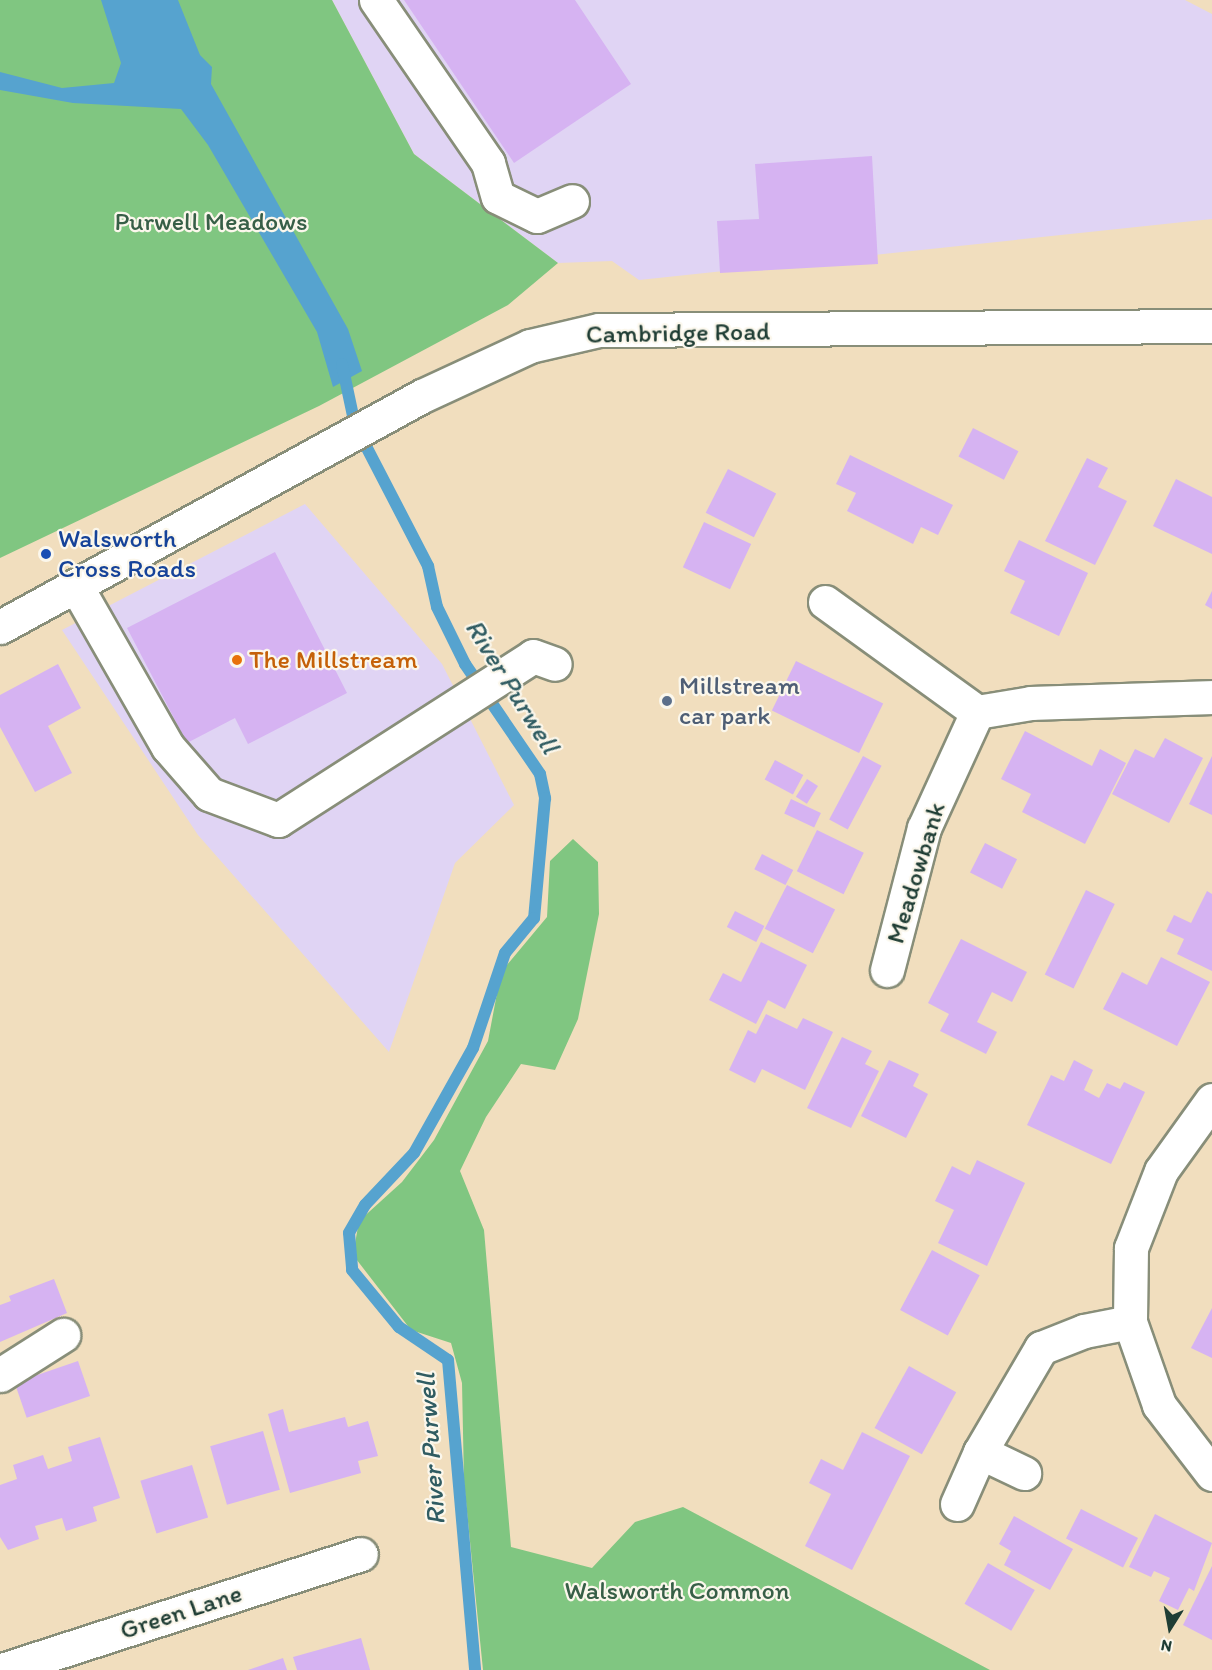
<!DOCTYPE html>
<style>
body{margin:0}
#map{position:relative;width:1212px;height:1670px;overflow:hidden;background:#f1debe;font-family:Itim,sans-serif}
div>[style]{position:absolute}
.built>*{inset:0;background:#e0d4f4}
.green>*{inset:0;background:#80c681}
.water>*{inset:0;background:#56a3cf}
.stream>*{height:12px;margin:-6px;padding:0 6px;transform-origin:6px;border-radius:6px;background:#56a3cf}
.building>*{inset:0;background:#d6b3f2;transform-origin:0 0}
.roads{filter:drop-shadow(2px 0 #888e79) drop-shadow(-2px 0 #888e79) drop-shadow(0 2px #888e79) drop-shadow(0 -2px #888e79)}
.minor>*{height:33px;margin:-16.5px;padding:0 16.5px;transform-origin:16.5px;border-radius:16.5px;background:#fff}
.major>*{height:33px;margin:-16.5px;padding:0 16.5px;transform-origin:16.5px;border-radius:16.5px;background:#fff}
.dots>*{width:16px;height:16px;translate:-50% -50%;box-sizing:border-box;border:3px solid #fbf7ec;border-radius:50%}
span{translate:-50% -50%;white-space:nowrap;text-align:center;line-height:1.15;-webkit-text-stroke:4.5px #fbf7ec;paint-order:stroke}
.park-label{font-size:26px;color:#375f47}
.street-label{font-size:26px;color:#1f3d34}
.transit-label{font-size:26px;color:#164399}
.left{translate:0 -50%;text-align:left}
.food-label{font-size:26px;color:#c56008}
.service-label{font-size:26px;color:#4e5e75}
.water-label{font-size:27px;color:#305c62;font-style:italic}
.north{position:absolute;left:1140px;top:1598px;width:60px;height:60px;-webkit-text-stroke:4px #fbf7ec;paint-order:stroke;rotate:191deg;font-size:16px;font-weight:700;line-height:24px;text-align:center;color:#1f3d34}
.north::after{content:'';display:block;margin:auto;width:21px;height:27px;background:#1f3d34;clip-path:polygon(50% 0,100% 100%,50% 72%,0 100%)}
</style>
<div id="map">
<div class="built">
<i style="clip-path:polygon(332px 0,1185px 0,1212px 14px,1212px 219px,639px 280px,612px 261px,558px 263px,414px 154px)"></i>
<i style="clip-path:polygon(305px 504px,442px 664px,514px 805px,455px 863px,389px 1052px,198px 835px,62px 630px)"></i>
</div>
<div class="green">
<i style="clip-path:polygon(0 0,332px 0,414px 154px,558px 263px,508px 305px,319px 406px,0 558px)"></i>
<i style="clip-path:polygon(573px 839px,598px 862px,599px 914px,578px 1019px,555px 1070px,521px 1064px,486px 1117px,460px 1171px,484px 1230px,511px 1547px,592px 1568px,635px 1522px,683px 1507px,990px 1670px,483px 1670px,464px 1482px,462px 1383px,451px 1343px,411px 1330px,353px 1255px,359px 1221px,402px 1182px,434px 1140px,488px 1041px,501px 972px,547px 917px,550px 861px)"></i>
</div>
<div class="water">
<i style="clip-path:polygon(101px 0,178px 0,200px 55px,212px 67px,211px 84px,348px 329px,362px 371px,333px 387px,317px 332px,208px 145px,181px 109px,73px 103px,0 90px,0 72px,62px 88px,114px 83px,121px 63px)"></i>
</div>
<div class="stream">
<i style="left:342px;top:364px;width:62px;rotate:78deg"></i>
<i style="left:355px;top:425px;width:159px;rotate:62.6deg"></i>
<i style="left:428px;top:566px;width:42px;rotate:77.6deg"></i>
<i style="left:437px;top:607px;width:64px;rotate:63.8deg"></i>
<i style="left:465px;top:664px;width:133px;rotate:55.7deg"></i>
<i style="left:540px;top:774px;width:25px;rotate:78deg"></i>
<i style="left:545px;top:798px;width:121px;rotate:95.2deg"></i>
<i style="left:534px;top:918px;width:45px;rotate:129.6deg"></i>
<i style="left:505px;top:953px;width:100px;rotate:108.6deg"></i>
<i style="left:473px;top:1048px;width:120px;rotate:119.3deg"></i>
<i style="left:414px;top:1153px;width:71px;rotate:133.3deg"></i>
<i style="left:365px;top:1205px;width:32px;rotate:120deg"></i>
<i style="left:349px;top:1233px;width:37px;rotate:85deg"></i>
<i style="left:352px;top:1270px;width:74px;rotate:50.5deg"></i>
<i style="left:399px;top:1327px;width:59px;rotate:34deg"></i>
<i style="left:448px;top:1360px;width:311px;rotate:85deg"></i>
</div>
<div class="building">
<i style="clip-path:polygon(404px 0,575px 0,631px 84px,514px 163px)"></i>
<i style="clip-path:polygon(872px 156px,878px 264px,720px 273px,717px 221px,759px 219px,755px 164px)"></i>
<i style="left:973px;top:428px;width:51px;height:32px;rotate:27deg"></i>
<i style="clip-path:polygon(850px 455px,953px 505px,938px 535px,921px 527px,913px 544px,847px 511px,856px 493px,836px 484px)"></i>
<i style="clip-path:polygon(1087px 458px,1108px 468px,1098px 487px,1127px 501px,1095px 565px,1045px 541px)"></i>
<i style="left:728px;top:469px;width:54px;height:49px;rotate:27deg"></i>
<i style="clip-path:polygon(1176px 479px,1212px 497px,1212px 554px,1153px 526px)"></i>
<i style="left:704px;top:522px;width:52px;height:50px;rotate:25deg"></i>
<i style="clip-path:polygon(1019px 540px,1088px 573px,1059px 636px,1010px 613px,1025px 581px,1004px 571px)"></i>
<i style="clip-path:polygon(275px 552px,347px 693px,248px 744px,235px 718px,187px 743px,127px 628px)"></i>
<i style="clip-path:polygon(1212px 591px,1212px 609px,1205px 605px)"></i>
<i style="left:796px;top:661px;width:97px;height:55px;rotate:26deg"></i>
<i style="clip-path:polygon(58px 664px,81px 708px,48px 726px,72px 773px,35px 792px,0 727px,0 695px)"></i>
<i style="clip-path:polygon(1025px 731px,1092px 766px,1100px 749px,1126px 763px,1085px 844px,1022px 812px,1031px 794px,1001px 779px)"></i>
<i style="clip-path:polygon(1165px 738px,1203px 758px,1169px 823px,1112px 794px,1135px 749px,1154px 758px)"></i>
<i style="left:863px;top:756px;width:21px;height:72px;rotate:28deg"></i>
<i style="clip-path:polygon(1212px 756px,1212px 815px,1189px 804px)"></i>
<i style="left:775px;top:760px;width:32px;height:22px;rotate:28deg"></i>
<i style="left:807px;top:779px;width:13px;height:21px;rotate:32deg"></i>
<i style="left:791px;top:799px;width:33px;height:16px;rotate:25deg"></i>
<i style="left:817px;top:830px;width:52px;height:46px;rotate:26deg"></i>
<i style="left:985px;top:843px;width:36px;height:33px;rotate:27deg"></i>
<i style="left:762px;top:854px;width:35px;height:17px;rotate:27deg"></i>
<i style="left:787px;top:885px;width:54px;height:49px;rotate:27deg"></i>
<i style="left:1086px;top:890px;width:32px;height:94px;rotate:26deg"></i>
<i style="clip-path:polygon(1207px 891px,1212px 894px,1212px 971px,1177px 954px,1184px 939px,1166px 931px,1174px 915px,1191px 923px)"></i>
<i style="left:735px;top:911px;width:33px;height:18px;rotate:27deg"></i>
<i style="clip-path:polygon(961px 939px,1027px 972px,1012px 1002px,992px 992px,977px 1022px,997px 1032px,986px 1054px,940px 1031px,949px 1014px,928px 1003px)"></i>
<i style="clip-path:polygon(761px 942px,807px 965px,785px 1009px,768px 1000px,756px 1024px,709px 1000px,723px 973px,741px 982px)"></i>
<i style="clip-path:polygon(1161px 957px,1210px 982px,1177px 1046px,1103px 1009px,1122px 972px,1147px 985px)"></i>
<i style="clip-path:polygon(766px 1014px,797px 1029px,803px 1018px,833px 1032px,805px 1090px,762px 1069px,755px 1083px,729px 1070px,748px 1030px,756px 1034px)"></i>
<i style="clip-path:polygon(842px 1037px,872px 1051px,865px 1064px,879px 1071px,851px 1128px,807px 1108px)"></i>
<i style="clip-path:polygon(889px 1060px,919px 1074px,913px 1086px,928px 1094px,906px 1138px,861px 1116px)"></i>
<i style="clip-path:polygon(1074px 1060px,1093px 1070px,1084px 1090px,1099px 1098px,1107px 1083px,1120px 1089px,1124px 1082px,1145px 1092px,1111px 1164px,1027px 1125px,1051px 1075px,1064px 1081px)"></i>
<i style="clip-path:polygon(977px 1160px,1025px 1183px,987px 1266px,938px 1243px,954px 1210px,935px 1201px,952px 1166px,970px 1175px)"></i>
<i style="left:932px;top:1250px;width:54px;height:68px;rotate:28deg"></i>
<i style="clip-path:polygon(54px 1279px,67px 1313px,0 1342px,0 1305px,11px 1301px,9px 1296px)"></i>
<i style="clip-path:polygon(1212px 1308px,1212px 1358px,1191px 1348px)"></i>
<i style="left:78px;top:1361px;width:37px;height:67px;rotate:71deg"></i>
<i style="left:909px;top:1366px;width:54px;height:71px;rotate:29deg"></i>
<i style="clip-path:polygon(283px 1409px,289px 1432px,345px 1417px,348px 1427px,368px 1421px,378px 1456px,358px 1461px,361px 1473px,290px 1493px,268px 1414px)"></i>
<i style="left:263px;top:1431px;width:61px;height:55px;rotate:74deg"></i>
<i style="clip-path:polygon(862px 1432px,910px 1456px,852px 1570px,805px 1546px,831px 1494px,809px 1483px,821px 1459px,843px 1470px)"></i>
<i style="clip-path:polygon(100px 1437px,120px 1498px,93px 1507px,97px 1521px,66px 1531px,62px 1518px,35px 1526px,39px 1539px,8px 1550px,0 1537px,0 1485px,17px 1479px,13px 1465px,43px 1455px,48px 1469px,72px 1461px,68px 1447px)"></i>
<i style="left:192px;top:1465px;width:55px;height:54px;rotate:73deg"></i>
<i style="left:1081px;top:1509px;width:64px;height:33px;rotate:27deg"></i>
<i style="clip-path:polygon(1155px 1514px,1212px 1543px,1194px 1591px,1189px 1588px,1178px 1610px,1159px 1601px,1170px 1578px,1154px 1571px,1151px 1577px,1129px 1567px)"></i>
<i style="clip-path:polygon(1014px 1516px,1073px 1549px,1050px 1590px,1004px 1565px,1011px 1551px,999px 1544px)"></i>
<i style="left:988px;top:1563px;width:54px;height:47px;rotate:30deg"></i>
<i style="clip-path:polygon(1212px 1566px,1212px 1640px,1183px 1625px)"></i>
<i style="clip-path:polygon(361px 1638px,370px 1670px,297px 1670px,293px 1657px)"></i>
<i style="clip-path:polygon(283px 1658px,287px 1670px,248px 1670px)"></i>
</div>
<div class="roads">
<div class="minor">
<i style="left:376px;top:0;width:198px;rotate:55.5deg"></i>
<i style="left:488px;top:163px;width:35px;rotate:74deg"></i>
<i style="left:498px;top:197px;width:43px;rotate:26deg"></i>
<i style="left:537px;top:216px;width:38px;rotate:-23deg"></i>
<i style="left:76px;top:586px;width:185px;rotate:60.3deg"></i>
<i style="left:168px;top:747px;width:62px;rotate:48.9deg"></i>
<i style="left:209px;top:794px;width:74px;rotate:20.6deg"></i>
<i style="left:278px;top:820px;width:303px;rotate:-32.7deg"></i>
<i style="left:533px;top:656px;width:23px;rotate:20deg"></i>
<i style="left:825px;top:602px;width:188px;rotate:35.9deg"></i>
<i style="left:977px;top:712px;width:55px;rotate:-9.5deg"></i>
<i style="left:1031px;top:703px;width:181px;rotate:-1.9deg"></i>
<i style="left:887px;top:970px;width:147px;rotate:-75.4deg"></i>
<i style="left:924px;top:828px;width:128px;rotate:-65.4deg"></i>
<i style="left:1212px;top:1100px;width:87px;rotate:125.7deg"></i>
<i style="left:1161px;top:1171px;width:83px;rotate:111.3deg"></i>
<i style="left:1131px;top:1248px;width:74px;rotate:90.8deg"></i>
<i style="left:1130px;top:1322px;width:88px;rotate:70.7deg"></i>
<i style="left:1159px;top:1405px;width:87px;rotate:52.5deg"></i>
<i style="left:0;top:1375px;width:75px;rotate:-32.4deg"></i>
<i style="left:980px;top:1452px;width:49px;rotate:25.5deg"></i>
<i style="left:957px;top:1504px;width:57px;rotate:-66.1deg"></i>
<i style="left:980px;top:1452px;width:121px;rotate:-59.6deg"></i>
<i style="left:1041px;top:1348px;width:46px;rotate:-21.6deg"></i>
<i style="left:1084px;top:1331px;width:47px;rotate:-11.1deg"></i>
<i style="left:2px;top:1670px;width:377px;rotate:-17.9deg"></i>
</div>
<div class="major">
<i style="left:0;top:627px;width:481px;rotate:-28.7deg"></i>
<i style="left:422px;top:396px;width:119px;rotate:-24.8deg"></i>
<i style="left:530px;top:346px;width:71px;rotate:-13.1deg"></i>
<i style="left:599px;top:330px;width:613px;rotate:-0.37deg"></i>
</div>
</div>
<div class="dots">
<i style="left:46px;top:554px;background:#1a4fb4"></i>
<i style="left:237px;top:660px;background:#e8710a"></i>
<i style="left:667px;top:701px;background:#5c6f8a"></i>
</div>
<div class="park-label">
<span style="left:211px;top:222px">Purwell Meadows</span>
<span style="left:677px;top:1591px">Walsworth Common</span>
</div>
<div class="street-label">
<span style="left:678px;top:333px;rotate:-1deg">Cambridge Road</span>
<span style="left:916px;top:873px;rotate:-73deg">Meadowbank</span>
<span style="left:181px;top:1612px;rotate:-18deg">Green Lane</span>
</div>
<div class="transit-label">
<span class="left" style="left:58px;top:554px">Walsworth<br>Cross Roads</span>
</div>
<div class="food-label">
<span class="left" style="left:249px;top:660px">The Millstream</span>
</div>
<div class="service-label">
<span class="left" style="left:679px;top:701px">Millstream<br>car park</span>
</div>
<div class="water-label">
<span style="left:513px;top:686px;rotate:58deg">River Purwell</span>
<span style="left:430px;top:1449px;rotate:-94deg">River Purwell</span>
</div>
<div class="north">N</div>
</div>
